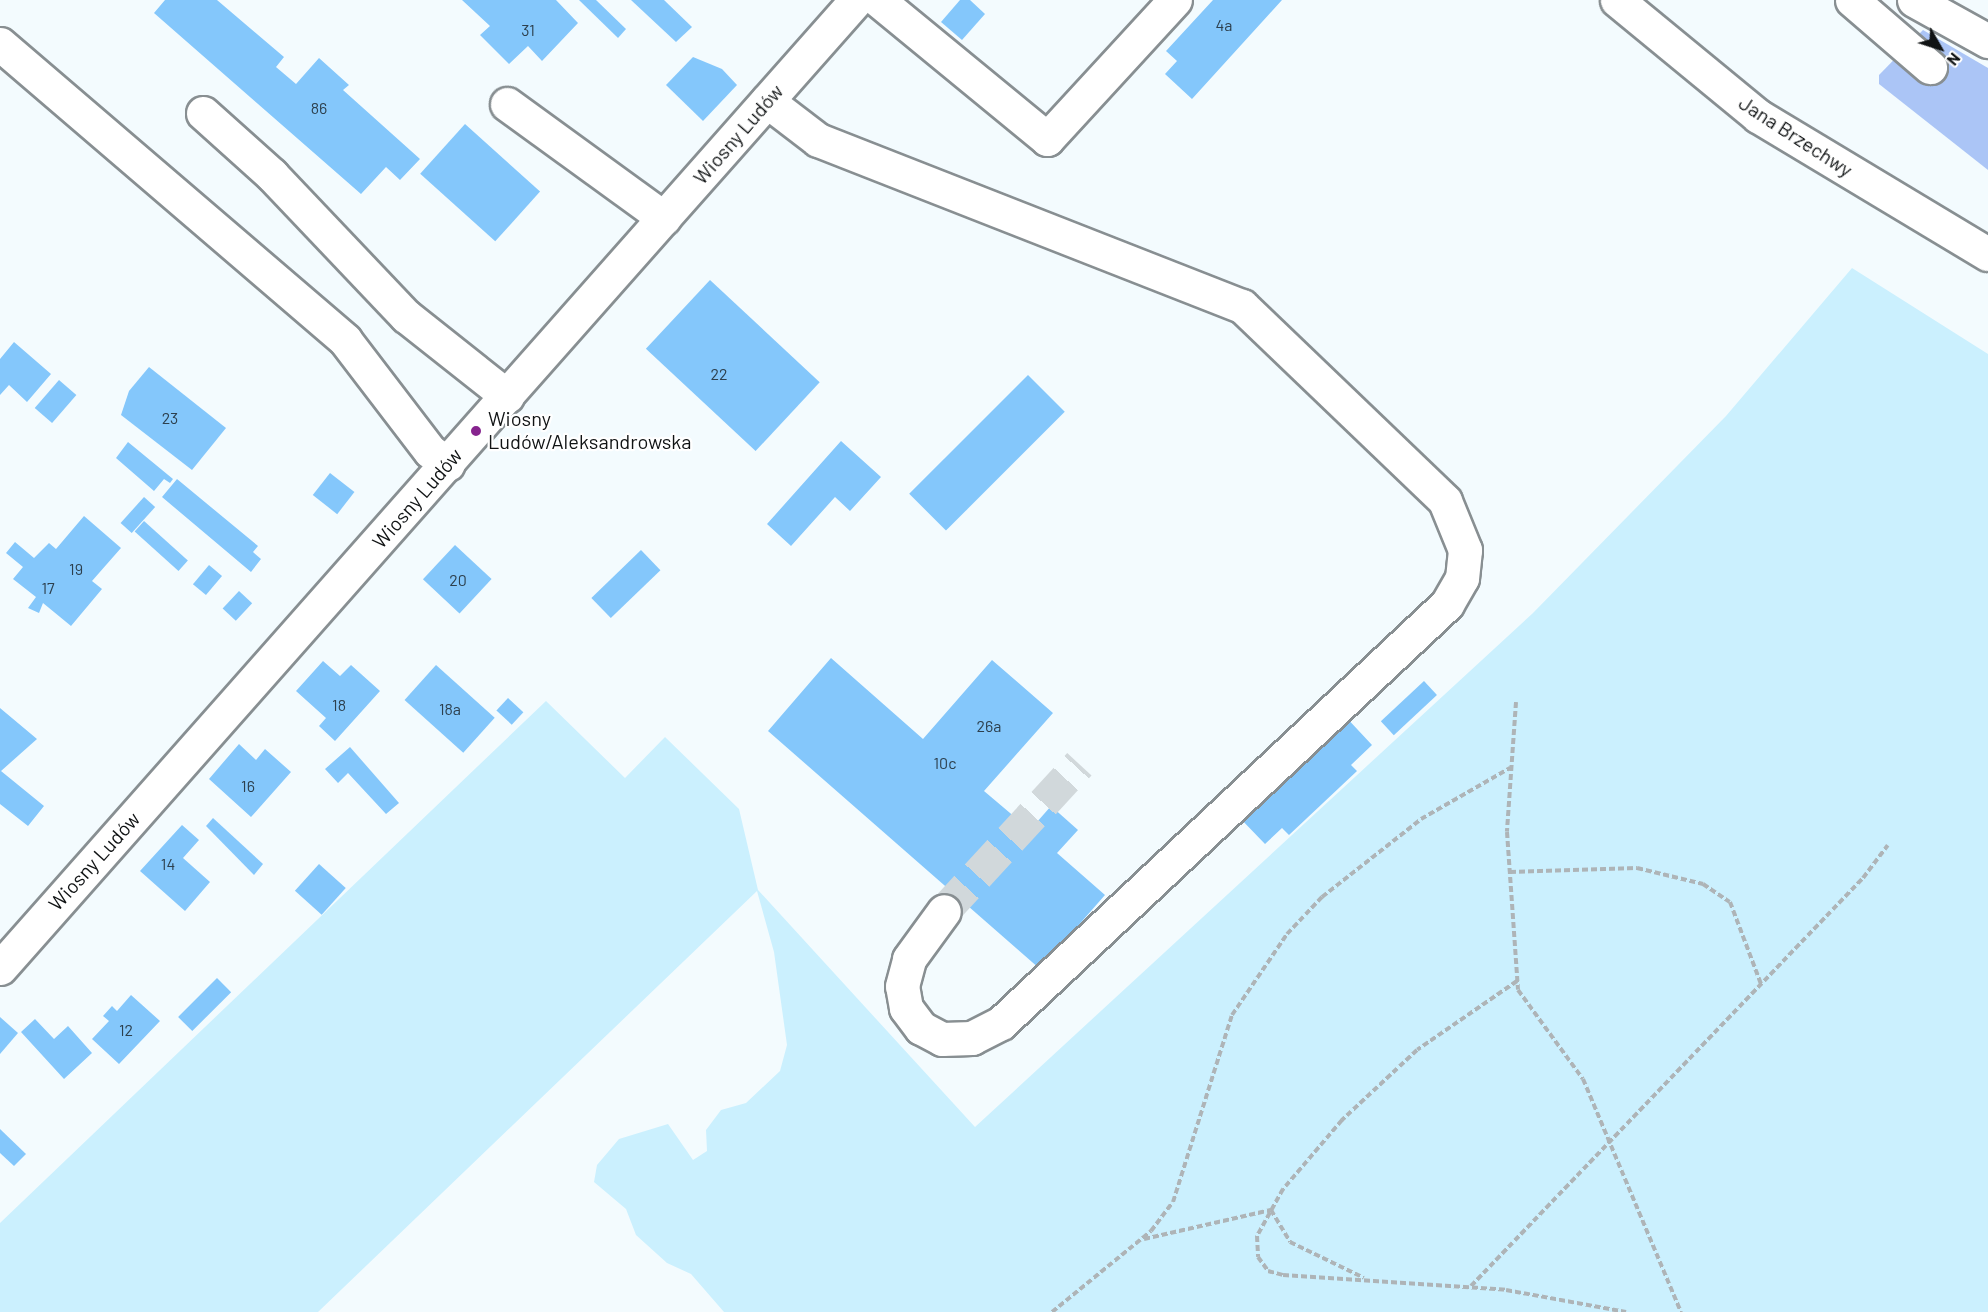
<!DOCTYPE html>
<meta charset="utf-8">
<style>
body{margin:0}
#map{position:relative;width:1988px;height:1312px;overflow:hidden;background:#f3fbfe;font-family:Barlow,sans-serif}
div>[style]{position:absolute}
.green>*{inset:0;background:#cbf0fe}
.water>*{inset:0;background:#abc5f6}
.building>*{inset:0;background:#84c7fb;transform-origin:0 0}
.minor-tunnel>*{height:33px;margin-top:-16.5px;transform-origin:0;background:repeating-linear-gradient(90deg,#d1d8db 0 33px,transparent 0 49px)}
.path>*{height:4px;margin-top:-2px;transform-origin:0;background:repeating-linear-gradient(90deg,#aeb4b7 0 6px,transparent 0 9px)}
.roads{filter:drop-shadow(2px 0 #888f92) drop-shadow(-2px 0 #888f92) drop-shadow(0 2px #888f92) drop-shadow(0 -2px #888f92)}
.minor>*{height:33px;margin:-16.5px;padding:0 16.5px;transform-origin:16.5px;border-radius:16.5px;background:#fff}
.dots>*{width:16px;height:16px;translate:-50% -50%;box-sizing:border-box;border:3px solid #fff;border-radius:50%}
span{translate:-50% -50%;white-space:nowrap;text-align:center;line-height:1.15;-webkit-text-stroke:4.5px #fff;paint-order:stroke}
.number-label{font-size:16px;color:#2d404e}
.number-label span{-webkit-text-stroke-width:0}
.street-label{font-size:20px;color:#101314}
.poi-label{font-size:20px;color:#101314}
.left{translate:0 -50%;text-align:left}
.north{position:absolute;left:1910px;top:18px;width:60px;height:60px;-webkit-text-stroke:4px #fff;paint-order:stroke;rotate:129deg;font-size:16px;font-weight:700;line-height:24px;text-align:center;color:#101314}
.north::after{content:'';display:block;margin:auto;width:21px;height:27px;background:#101314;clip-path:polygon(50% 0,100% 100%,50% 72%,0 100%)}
</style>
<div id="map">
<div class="green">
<i style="clip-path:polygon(1852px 268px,1988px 354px,1988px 1312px,724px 1312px,691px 1274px,667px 1263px,636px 1235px,626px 1209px,594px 1182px,597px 1165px,619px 1139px,668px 1124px,693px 1160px,707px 1151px,706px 1130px,721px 1110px,746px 1103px,780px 1071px,787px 1045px,774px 952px,757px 891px,318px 1312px,0 1312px,0 1223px,546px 701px,625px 778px,665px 737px,739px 809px,758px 890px,975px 1127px,1533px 613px,1726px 416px)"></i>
</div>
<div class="water">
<i style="clip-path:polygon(1923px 30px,1988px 68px,1988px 170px,1879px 84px,1879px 75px)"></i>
</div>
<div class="building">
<i style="clip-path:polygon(165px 0,217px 0,284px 57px,276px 67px,296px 84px,319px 58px,349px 85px,343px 90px,420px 159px,400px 180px,386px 167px,361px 194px,154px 13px)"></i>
<i style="clip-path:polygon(462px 0,556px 0,578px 23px,542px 61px,528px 46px,509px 64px,480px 35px,490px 26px)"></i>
<i style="clip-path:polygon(579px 0,596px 0,626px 29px,618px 38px)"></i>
<i style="clip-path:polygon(631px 0,664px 0,692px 27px,676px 42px)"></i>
<i style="clip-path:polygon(960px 0,970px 0,985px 14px,962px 40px,941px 22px)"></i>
<i style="clip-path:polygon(1213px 0,1282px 0,1192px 99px,1165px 74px,1177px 61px,1166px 51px)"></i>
<i style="clip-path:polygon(693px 57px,722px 69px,737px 85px,703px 121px,666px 85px)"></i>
<i style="left:465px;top:124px;width:101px;height:67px;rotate:42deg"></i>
<i style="left:710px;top:280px;width:150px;height:94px;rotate:43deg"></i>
<i style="clip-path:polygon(14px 342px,51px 374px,27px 402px,9px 385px,0 395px,0 359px)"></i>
<i style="clip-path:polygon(149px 367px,226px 428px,192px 470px,121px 415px,129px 391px)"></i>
<i style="left:1028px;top:375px;width:52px;height:168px;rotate:45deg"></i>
<i style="left:59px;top:380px;width:23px;height:37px;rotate:41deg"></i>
<i style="clip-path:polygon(841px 441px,881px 477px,850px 511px,835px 497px,791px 546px,767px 524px)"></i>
<i style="clip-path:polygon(128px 442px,173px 479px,170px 483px,164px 479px,154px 491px,116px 458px)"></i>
<i style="left:330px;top:473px;width:31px;height:28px;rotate:38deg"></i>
<i style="clip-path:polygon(177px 479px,258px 546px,253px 552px,261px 559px,251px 572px,162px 497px)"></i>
<i style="left:144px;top:497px;width:15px;height:35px;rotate:42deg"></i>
<i style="clip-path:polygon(84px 516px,121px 548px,92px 581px,102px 589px,71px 626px,43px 603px,39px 613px,28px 608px,36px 597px,13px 579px,23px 567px,6px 553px,15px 542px,34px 558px,49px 543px,56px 549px)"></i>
<i style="left:144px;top:521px;width:59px;height:14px;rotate:42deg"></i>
<i style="left:455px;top:545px;width:50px;height:47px;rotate:43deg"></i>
<i style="left:641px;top:550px;width:28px;height:69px;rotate:46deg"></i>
<i style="left:209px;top:565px;width:17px;height:25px;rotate:40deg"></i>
<i style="left:239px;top:591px;width:18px;height:24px;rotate:43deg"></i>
<i style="clip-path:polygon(831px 658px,923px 739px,992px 660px,1053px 713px,984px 791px,1030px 830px,1051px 806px,1078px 830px,1057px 853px,1105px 895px,1040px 969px,768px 731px)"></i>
<i style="clip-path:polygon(323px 661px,340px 676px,351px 665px,380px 691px,335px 741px,319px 726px,326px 718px,296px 691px)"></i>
<i style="left:436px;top:665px;width:79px;height:47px;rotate:42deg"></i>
<i style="left:1424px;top:681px;width:19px;height:59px;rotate:47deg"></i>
<i style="left:508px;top:698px;width:21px;height:17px;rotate:43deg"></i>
<i style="clip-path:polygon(0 708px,37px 739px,1px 771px,44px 806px,28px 826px,0 804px)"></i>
<i style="clip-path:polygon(1344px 715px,1372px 745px,1351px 765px,1357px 771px,1289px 835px,1282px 828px,1265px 844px,1237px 815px)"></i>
<i style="clip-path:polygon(239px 744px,256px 760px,265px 749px,291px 772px,251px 817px,209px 779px)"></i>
<i style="clip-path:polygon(350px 747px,399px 803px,386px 814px,348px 773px,338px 783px,325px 769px)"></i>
<i style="clip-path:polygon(213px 818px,263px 864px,254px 875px,206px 826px)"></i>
<i style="clip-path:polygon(182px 825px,199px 840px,183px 858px,210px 882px,185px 911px,140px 871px)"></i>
<i style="left:319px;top:864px;width:36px;height:36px;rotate:42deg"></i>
<i style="left:217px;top:978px;width:20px;height:55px;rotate:45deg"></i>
<i style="clip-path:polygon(131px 995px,160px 1021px,119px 1064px,92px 1039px,109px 1021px,103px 1016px,112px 1006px,117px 1011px)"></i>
<i style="clip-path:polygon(0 1017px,18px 1033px,0 1054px)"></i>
<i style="clip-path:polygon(35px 1019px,54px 1039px,68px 1026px,92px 1053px,64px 1079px,21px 1032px)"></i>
<i style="clip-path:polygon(0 1129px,26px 1154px,14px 1166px,0 1153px)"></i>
</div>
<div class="minor-tunnel">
<i style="left:944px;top:911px;width:200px;rotate:-47.4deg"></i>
</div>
<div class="path">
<i style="left:1516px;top:702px;width:130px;rotate:94deg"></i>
<i style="left:1507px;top:832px;width:158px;rotate:86deg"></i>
<i style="left:1518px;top:990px;width:110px;rotate:53.9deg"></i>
<i style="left:1583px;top:1079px;width:253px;rotate:67.2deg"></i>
<i style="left:1510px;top:872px;width:127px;rotate:-1.8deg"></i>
<i style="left:1637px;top:868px;width:68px;rotate:13.6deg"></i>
<i style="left:1703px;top:884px;width:32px;rotate:34deg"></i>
<i style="left:1730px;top:902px;width:88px;rotate:69.3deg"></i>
<i style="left:1517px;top:981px;width:121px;rotate:145.4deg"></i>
<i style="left:1417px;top:1050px;width:103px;rotate:137deg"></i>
<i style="left:1342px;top:1120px;width:91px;rotate:130.5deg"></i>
<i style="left:1283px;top:1189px;width:54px;rotate:119deg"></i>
<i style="left:1257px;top:1236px;width:21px;rotate:87deg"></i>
<i style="left:1258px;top:1257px;width:17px;rotate:54deg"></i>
<i style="left:1268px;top:1271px;width:16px;rotate:15deg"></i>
<i style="left:1283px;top:1275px;width:224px;rotate:3.8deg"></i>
<i style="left:1506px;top:1290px;width:122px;rotate:10.4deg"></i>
<i style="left:1144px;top:1239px;width:130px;rotate:-12.9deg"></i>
<i style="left:1271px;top:1210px;width:37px;rotate:59deg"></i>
<i style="left:1290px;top:1242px;width:82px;rotate:25.9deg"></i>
<i style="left:1471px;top:1286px;width:566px;rotate:-46.15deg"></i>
<i style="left:1863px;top:878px;width:41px;rotate:-52.9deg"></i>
<i style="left:1052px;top:1312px;width:128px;rotate:-39.3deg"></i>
<i style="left:1151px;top:1231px;width:36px;rotate:-53deg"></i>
<i style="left:1173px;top:1202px;width:196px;rotate:-72.5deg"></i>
<i style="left:1232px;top:1015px;width:98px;rotate:-55.8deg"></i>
<i style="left:1287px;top:934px;width:51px;rotate:-46.6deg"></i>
<i style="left:1322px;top:897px;width:126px;rotate:-38.2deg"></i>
<i style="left:1421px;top:819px;width:103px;rotate:-29.8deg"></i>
</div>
<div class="roads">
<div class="minor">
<i style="left:878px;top:0;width:219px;rotate:39.4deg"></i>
<i style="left:1047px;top:139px;width:189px;rotate:-47.4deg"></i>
<i style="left:1617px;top:0;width:183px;rotate:39.4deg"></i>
<i style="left:1758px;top:116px;width:268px;rotate:31deg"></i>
<i style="left:1852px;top:0;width:103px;rotate:40.7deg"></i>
<i style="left:1914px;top:0;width:85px;rotate:29deg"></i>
<i style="left:0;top:44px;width:455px;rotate:40.6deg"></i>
<i style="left:345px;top:340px;width:140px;rotate:52.6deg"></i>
<i style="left:430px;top:451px;width:22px;rotate:36deg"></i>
<i style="left:767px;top:101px;width:64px;rotate:37.4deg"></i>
<i style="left:818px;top:140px;width:455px;rotate:21.4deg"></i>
<i style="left:1242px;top:306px;width:281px;rotate:43.8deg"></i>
<i style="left:1445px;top:501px;width:53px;rotate:67.8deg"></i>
<i style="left:1465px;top:550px;width:28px;rotate:96deg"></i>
<i style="left:1462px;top:578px;width:30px;rotate:120deg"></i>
<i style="left:1447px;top:604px;width:612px;rotate:136.79deg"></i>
<i style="left:1001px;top:1023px;width:33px;rotate:153deg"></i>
<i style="left:972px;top:1038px;width:30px;rotate:178deg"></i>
<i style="left:942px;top:1039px;width:24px;rotate:-152deg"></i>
<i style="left:921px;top:1028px;width:25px;rotate:-127deg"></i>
<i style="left:906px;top:1008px;width:22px;rotate:-100deg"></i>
<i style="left:902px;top:986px;width:28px;rotate:-75deg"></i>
<i style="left:909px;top:959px;width:59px;rotate:-53.9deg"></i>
<i style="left:507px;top:104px;width:194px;rotate:36deg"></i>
<i style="left:203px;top:113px;width:93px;rotate:41.9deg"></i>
<i style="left:272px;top:175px;width:195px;rotate:46.5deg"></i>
<i style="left:406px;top:316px;width:129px;rotate:38.4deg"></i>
<i style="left:0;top:968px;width:1292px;rotate:-48.51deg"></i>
</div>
</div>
<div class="dots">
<i style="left:476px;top:431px;background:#86248e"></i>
</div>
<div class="number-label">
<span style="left:1224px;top:25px">4a</span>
<span style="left:528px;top:30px">31</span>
<span style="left:319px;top:108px">86</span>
<span style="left:719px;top:374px">22</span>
<span style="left:170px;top:418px">23</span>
<span style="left:76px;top:569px">19</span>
<span style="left:458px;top:580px">20</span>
<span style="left:48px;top:588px">17</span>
<span style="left:339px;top:705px">18</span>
<span style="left:450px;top:709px">18a</span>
<span style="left:989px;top:726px">26a</span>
<span style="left:945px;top:763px">10c</span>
<span style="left:248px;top:786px">16</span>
<span style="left:168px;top:864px">14</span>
<span style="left:126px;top:1030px">12</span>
</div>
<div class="street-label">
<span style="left:738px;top:134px;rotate:-49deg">Wiosny Ludów</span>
<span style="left:1796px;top:136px;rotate:33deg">Jana Brzechwy</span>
<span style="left:417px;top:498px;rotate:-49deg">Wiosny Ludów</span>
<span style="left:94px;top:861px;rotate:-48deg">Wiosny Ludów</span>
</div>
<div class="poi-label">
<span class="left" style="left:488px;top:430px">Wiosny<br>Ludów/Aleksandrowska</span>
</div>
<div class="north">N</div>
</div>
